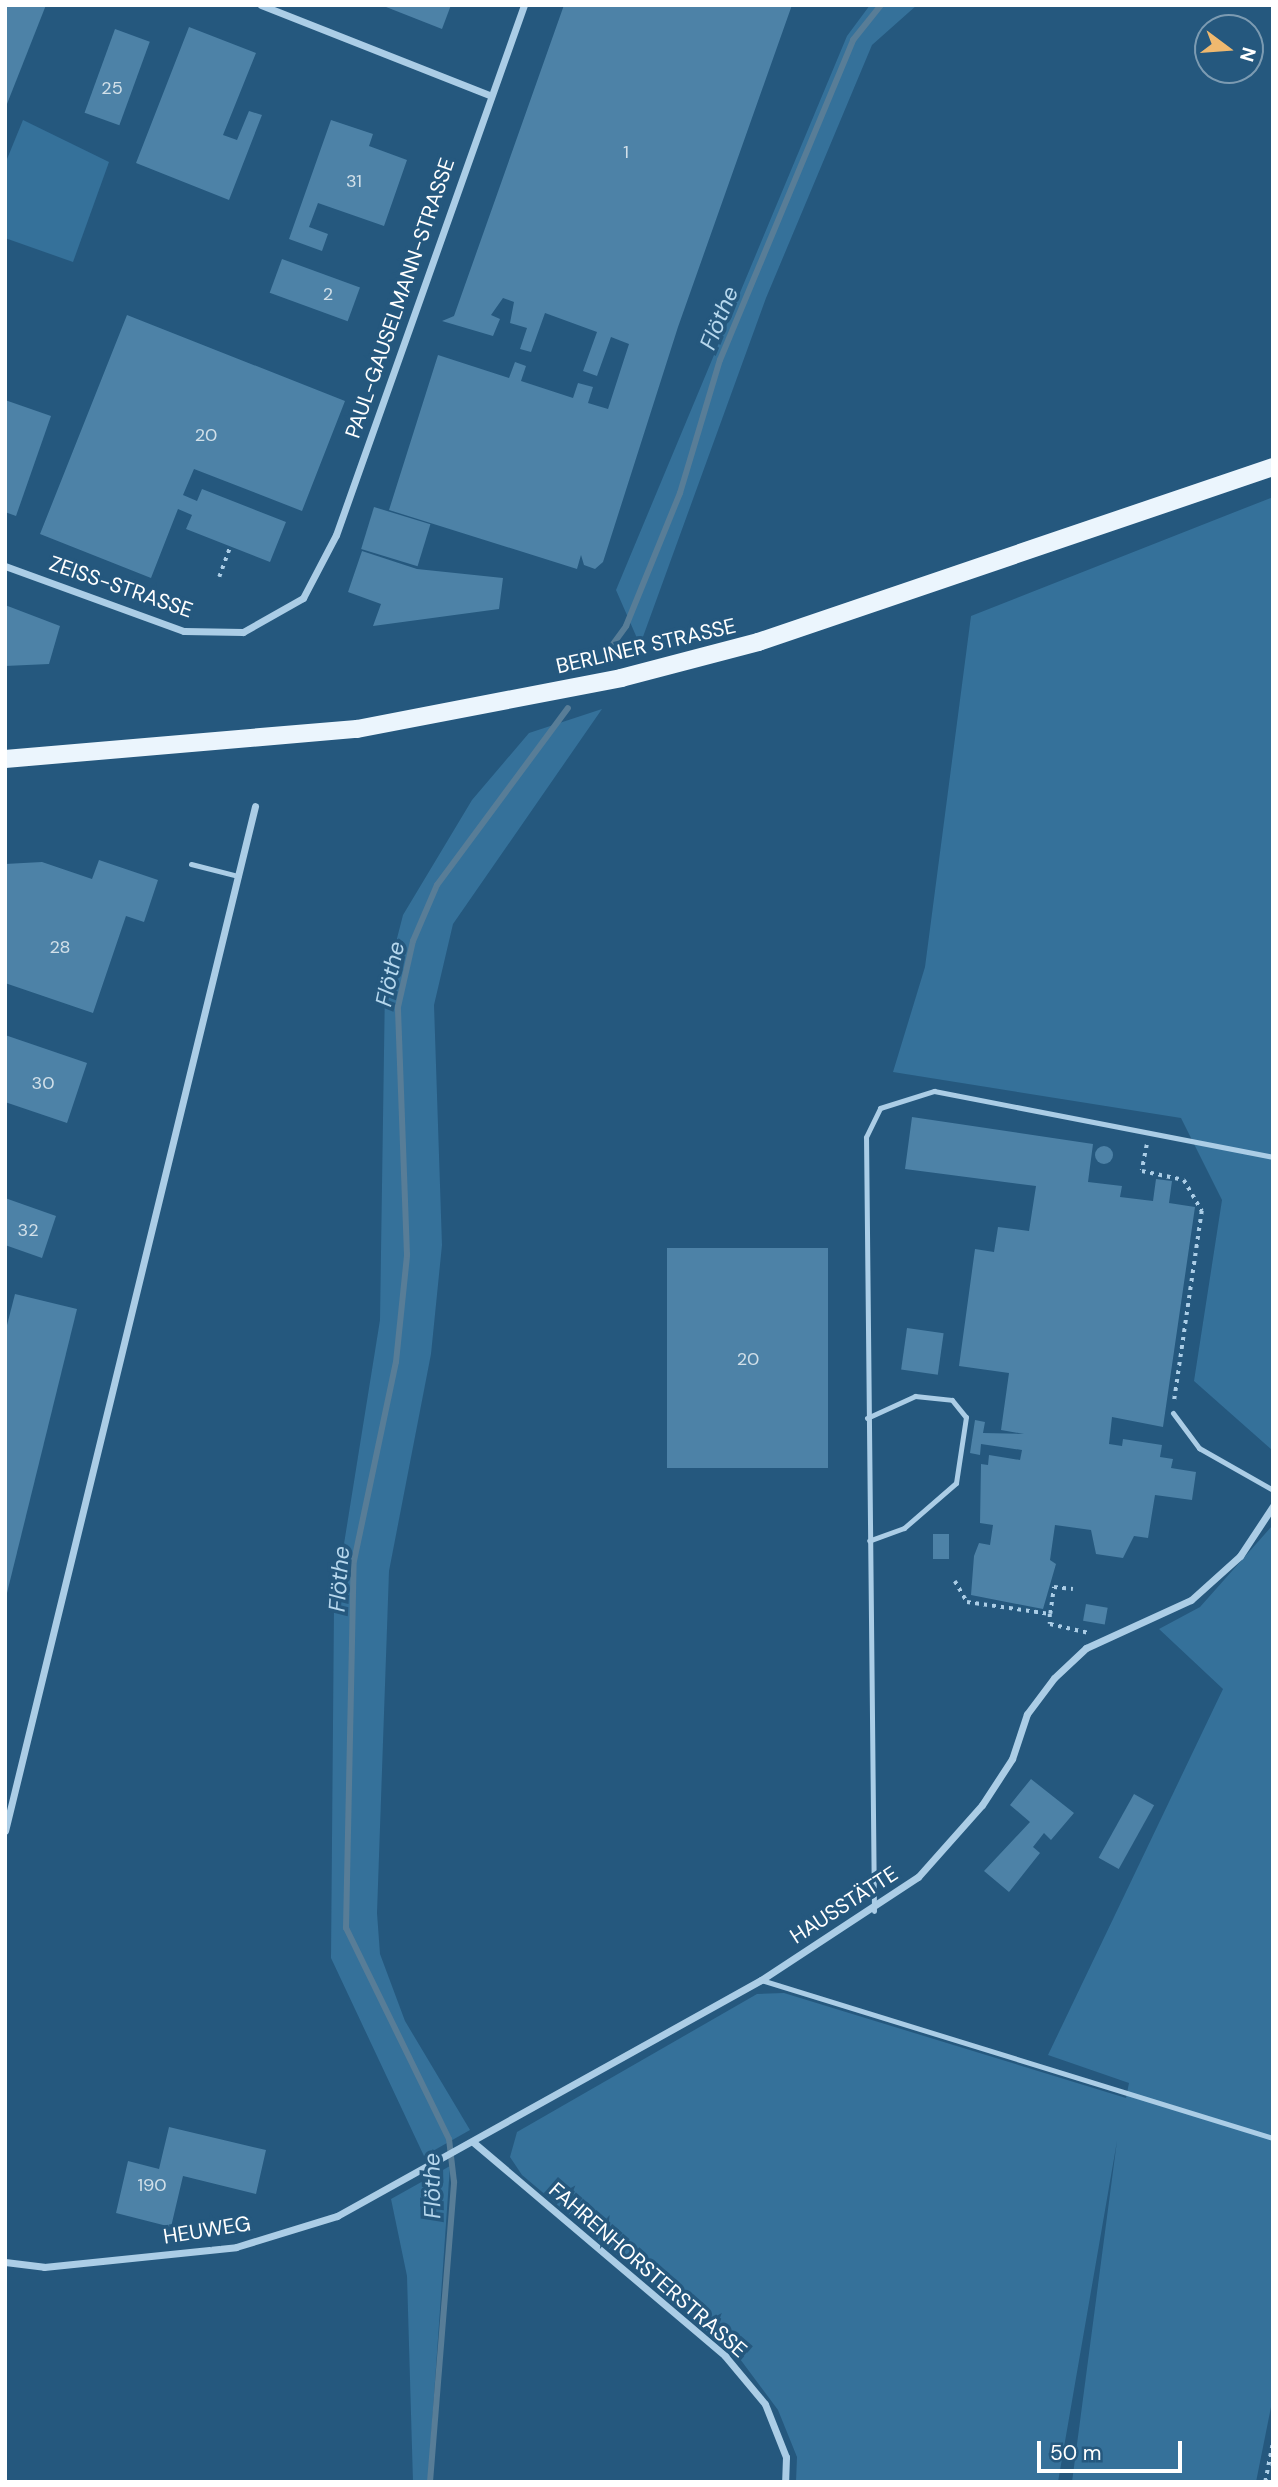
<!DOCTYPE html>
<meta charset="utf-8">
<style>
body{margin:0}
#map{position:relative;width:1278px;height:2487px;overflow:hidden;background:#25587e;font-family:"DM Sans",sans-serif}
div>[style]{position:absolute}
.green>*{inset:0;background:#35719a}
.stream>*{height:6px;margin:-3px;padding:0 3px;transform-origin:3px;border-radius:3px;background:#587d97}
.building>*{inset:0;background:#4d82a7;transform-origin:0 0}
.round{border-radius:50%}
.path>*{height:3.5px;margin-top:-1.75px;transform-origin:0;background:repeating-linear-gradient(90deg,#abcde6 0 3.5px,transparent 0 8.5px)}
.lane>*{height:5px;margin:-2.5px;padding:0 2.5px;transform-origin:2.5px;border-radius:2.5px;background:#abcde6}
.street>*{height:7px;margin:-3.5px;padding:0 3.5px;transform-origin:3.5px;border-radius:3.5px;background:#abcde6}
.primary>*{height:18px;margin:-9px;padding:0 9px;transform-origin:9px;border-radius:9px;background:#ebf5fd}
span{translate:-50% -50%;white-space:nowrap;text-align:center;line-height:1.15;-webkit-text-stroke:7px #25587e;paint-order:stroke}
.number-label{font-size:18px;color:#d2e0e9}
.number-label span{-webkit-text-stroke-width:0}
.street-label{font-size:21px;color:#fff}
.water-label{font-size:23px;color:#b6d7ed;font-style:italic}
.frame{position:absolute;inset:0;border:7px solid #fff;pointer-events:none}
.north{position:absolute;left:1194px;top:14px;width:70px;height:70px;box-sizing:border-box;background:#25587e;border:2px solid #7c9bb2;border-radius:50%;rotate:106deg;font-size:19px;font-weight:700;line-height:28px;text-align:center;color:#fff}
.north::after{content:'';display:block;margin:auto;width:24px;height:32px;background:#efb96f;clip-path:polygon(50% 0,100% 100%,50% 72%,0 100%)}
.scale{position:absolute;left:1037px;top:2441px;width:145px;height:32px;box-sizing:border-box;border:4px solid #fff;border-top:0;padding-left:9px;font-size:21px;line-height:24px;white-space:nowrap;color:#fff;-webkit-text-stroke:5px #25587e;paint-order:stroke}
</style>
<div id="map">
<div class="green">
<i style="clip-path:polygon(870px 5px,917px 5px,872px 45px,766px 298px,640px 645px,616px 590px,847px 36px)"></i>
<i style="clip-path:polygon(23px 120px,109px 162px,73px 262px,5px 238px,5px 164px)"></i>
<i style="clip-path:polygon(1273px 497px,1273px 1451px,1194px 1381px,1222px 1200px,1181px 1118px,893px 1072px,925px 967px,971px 616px)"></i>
<i style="clip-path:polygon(602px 709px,453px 924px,434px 1005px,442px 1245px,431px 1354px,389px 1571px,377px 1913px,380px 1954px,405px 2021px,470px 2130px,424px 2156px,331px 1958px,334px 1606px,380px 1320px,385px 985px,403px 915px,472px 800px,529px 733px)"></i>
<i style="clip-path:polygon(1273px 1525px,1273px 2397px,1256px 2482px,1072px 2482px,1117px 2141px,1058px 2482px,796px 2482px,797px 2457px,778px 2410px,740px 2359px,522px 2175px,510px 2157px,517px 2132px,757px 1994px,784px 1993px,1126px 2098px,1129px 2083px,1048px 2055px,1223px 1689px,1159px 1629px,1200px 1607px)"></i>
<i style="clip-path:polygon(450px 2166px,428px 2482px,413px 2482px,407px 2276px,391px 2199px)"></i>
</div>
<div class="stream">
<i style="left:608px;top:651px;width:31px;rotate:-54deg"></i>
<i style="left:626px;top:626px;width:144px;rotate:-67.9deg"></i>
<i style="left:680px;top:493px;width:139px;rotate:-73.3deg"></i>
<i style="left:720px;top:360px;width:347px;rotate:-67.4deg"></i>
<i style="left:853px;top:40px;width:45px;rotate:-51.3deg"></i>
<i style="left:430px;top:2482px;width:301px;rotate:-85.4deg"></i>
<i style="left:454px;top:2182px;width:43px;rotate:-96.6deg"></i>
<i style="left:449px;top:2139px;width:235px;rotate:-116deg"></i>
<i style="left:346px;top:1928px;width:367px;rotate:-88.8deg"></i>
<i style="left:354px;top:1561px;width:203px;rotate:-78.1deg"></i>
<i style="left:396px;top:1362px;width:108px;rotate:-84.1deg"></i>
<i style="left:407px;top:1255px;width:248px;rotate:-92.1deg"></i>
<i style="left:398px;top:1007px;width:68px;rotate:-77.2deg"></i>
<i style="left:413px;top:941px;width:61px;rotate:-66.8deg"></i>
<i style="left:437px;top:885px;width:220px;rotate:-53.5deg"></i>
</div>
<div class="building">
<i style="clip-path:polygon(5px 5px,46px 5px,5px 109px)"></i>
<i style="clip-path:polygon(381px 5px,451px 5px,442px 29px)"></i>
<i style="clip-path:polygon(564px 5px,792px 5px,678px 327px,603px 562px,595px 569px,584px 565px,581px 555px,577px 569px,389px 510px,438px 355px,509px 378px,515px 362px,526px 366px,521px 381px,573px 398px,578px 383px,593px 387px,588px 403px,608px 409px,629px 344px,611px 337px,597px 376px,583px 371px,597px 332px,545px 313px,531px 352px,520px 349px,527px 328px,510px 323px,514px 302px,503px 298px,491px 315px,500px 319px,493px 336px,442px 321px,454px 316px)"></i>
<i style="clip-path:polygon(189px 27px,256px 53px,223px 135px,237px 140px,249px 111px,262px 115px,229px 200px,136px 163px)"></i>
<i style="left:115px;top:29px;width:37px;height:89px;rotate:20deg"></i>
<i style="clip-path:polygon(331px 120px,373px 134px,369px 146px,407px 160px,384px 226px,318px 203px,309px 227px,328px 234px,322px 251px,289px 239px)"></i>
<i style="left:282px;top:259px;width:83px;height:36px;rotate:20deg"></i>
<i style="clip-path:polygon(127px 315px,345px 401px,302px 511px,194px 469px,183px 495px,197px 501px,202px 489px,286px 522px,270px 562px,186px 529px,192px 515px,178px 509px,151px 578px,40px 534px)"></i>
<i style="clip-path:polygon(5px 400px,51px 416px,16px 516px,5px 512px)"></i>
<i style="left:374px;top:507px;width:59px;height:44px;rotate:17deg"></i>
<i style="clip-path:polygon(362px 551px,417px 569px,503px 578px,499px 609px,373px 626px,381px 604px,348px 592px)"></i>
<i style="clip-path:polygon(5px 605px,60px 626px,49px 664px,5px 666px)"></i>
<i style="clip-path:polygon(99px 860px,158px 880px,144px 922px,126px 916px,93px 1013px,5px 983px,5px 864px,42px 862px,92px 879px)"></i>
<i style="clip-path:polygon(5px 1035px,87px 1063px,67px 1123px,5px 1102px)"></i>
<i style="clip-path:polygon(912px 1117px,1093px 1144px,1088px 1182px,1122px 1186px,1120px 1197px,1153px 1201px,1156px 1179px,1172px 1181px,1169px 1203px,1195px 1207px,1163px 1427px,1112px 1417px,1109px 1444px,1122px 1446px,1123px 1439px,1162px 1445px,1160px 1457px,1173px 1459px,1171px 1468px,1196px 1472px,1192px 1500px,1155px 1495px,1148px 1538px,1134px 1536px,1123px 1558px,1096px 1554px,1091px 1530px,1055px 1525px,1050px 1560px,1056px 1564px,1043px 1609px,971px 1595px,974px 1556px,979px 1543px,990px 1545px,993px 1525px,980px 1523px,981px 1464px,988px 1465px,989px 1455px,1020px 1460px,1022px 1450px,981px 1444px,980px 1455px,970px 1453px,975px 1420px,985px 1422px,983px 1433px,1024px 1434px,1001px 1430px,1009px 1373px,959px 1366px,975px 1249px,994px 1252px,998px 1227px,1029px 1231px,1036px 1186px,905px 1169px)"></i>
<i class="round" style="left:1095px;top:1146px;width:18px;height:18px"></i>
<i style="clip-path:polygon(5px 1198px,56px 1216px,42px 1258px,5px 1245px)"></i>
<i style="left:828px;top:1248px;width:220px;height:161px;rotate:90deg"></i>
<i style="clip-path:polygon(15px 1294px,77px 1309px,6px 1597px,5px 1333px)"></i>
<i style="left:907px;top:1328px;width:37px;height:42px;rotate:8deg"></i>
<i style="left:933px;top:1534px;width:16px;height:25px"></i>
<i style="left:1086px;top:1604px;width:22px;height:17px;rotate:10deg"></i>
<i style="clip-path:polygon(1031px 1779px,1074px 1813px,1051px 1840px,1044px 1833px,1033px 1847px,1040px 1853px,1009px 1892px,984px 1871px,1030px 1822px,1010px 1805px)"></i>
<i style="left:1134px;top:1794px;width:23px;height:73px;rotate:29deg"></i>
<i style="clip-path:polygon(169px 2127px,266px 2150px,256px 2194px,183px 2176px,171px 2227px,116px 2213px,128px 2161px,159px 2169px)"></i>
</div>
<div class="path">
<i style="left:219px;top:577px;width:33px;rotate:-70deg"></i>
<i style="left:1147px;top:1145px;width:26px;rotate:101deg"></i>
<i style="left:1142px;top:1171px;width:43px;rotate:12.1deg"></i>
<i style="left:1184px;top:1180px;width:36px;rotate:60deg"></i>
<i style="left:1202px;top:1211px;width:194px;rotate:98.3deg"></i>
<i style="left:955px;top:1581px;width:24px;rotate:60deg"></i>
<i style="left:967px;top:1602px;width:84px;rotate:8.2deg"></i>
<i style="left:1050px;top:1614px;width:10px;rotate:90deg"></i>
<i style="left:1050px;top:1624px;width:40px;rotate:13deg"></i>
<i style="left:1050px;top:1614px;width:27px;rotate:-82deg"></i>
<i style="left:1054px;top:1587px;width:19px;rotate:6deg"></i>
<i style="left:1265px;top:2482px;width:42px;rotate:-79deg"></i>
</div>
<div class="lane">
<i style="left:191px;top:864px;width:49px;rotate:14.3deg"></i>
<i style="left:1173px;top:1413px;width:44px;rotate:53.4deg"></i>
<i style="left:1199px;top:1448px;width:85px;rotate:29.6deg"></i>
<i style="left:867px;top:1418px;width:53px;rotate:-24.6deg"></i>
<i style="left:915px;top:1396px;width:37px;rotate:6deg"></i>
<i style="left:952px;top:1400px;width:22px;rotate:51deg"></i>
<i style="left:966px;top:1417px;width:67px;rotate:98.6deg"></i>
<i style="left:956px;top:1483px;width:69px;rotate:139.1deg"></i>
<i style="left:904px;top:1528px;width:37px;rotate:160deg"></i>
<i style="left:874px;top:1911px;width:774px;rotate:-90.59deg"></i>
<i style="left:866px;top:1137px;width:32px;rotate:-64deg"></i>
<i style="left:880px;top:1108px;width:57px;rotate:-17.5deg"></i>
<i style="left:934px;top:1091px;width:345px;rotate:11deg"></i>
<i style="left:761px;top:1980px;width:536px;rotate:17.15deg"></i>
</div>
<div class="street">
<i style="left:261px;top:5px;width:246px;rotate:21.5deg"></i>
<i style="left:5px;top:566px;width:190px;rotate:20deg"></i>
<i style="left:184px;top:631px;width:59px;rotate:1deg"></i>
<i style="left:243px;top:632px;width:69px;rotate:-29.5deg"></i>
<i style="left:303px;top:598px;width:71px;rotate:-62.4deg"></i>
<i style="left:336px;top:535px;width:562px;rotate:-70.47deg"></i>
<i style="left:5px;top:1831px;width:1055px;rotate:-76.29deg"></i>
<i style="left:473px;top:2142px;width:331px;rotate:40.3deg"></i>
<i style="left:725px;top:2356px;width:62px;rotate:50.2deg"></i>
<i style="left:765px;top:2404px;width:57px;rotate:68.4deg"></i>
<i style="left:786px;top:2457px;width:25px;rotate:92deg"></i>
<i style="left:5px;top:2262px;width:39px;rotate:7deg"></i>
<i style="left:44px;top:2267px;width:193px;rotate:-5.9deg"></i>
<i style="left:236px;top:2247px;width:106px;rotate:-17.1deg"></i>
<i style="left:337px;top:2216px;width:485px;rotate:-29.1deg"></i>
<i style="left:761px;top:1980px;width:188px;rotate:-33.3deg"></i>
<i style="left:918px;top:1877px;width:96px;rotate:-48.4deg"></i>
<i style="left:982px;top:1805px;width:55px;rotate:-56.9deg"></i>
<i style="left:1012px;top:1759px;width:47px;rotate:-71.6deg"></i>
<i style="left:1027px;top:1714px;width:45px;rotate:-53.1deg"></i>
<i style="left:1054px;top:1678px;width:44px;rotate:-43.2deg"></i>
<i style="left:1086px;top:1648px;width:115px;rotate:-24.6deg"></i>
<i style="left:1191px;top:1600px;width:66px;rotate:-41.9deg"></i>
<i style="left:1240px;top:1556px;width:60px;rotate:-56.6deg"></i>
</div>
<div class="primary">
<i style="left:5px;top:759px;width:353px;rotate:-4.9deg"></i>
<i style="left:357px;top:729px;width:269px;rotate:-10.9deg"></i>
<i style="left:621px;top:678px;width:142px;rotate:-14.7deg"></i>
<i style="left:758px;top:642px;width:544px;rotate:-18.77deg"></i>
</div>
<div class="number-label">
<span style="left:112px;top:88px">25</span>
<span style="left:626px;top:152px">1</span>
<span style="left:354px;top:181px">31</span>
<span style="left:328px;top:294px">2</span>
<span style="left:206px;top:435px">20</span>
<span style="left:60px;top:947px">28</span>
<span style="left:43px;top:1083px">30</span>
<span style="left:28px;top:1230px">32</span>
<span style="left:748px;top:1359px">20</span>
<span style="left:152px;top:2185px">190</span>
</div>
<div class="street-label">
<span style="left:400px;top:298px;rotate:-71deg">PAUL-GAUSELMANN-STRASSE</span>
<span style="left:121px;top:587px;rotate:19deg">ZEISS-STRASSE</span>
<span style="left:646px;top:646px;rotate:-13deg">BERLINER STRASSE</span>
<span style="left:844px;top:1905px;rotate:-33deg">HAUSSTÄTTE</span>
<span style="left:207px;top:2230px;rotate:-9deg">HEUWEG</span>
<span style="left:648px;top:2270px;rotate:41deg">FAHRENHORSTERSTRASSE</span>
</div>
<div class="water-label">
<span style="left:719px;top:318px;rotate:-68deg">Flöthe</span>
<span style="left:390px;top:974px;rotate:-78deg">Flöthe</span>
<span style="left:339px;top:1579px;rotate:-86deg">Flöthe</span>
<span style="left:432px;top:2186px;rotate:-91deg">Flöthe</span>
</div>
<div class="frame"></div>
<div class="north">N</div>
<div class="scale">50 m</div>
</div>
